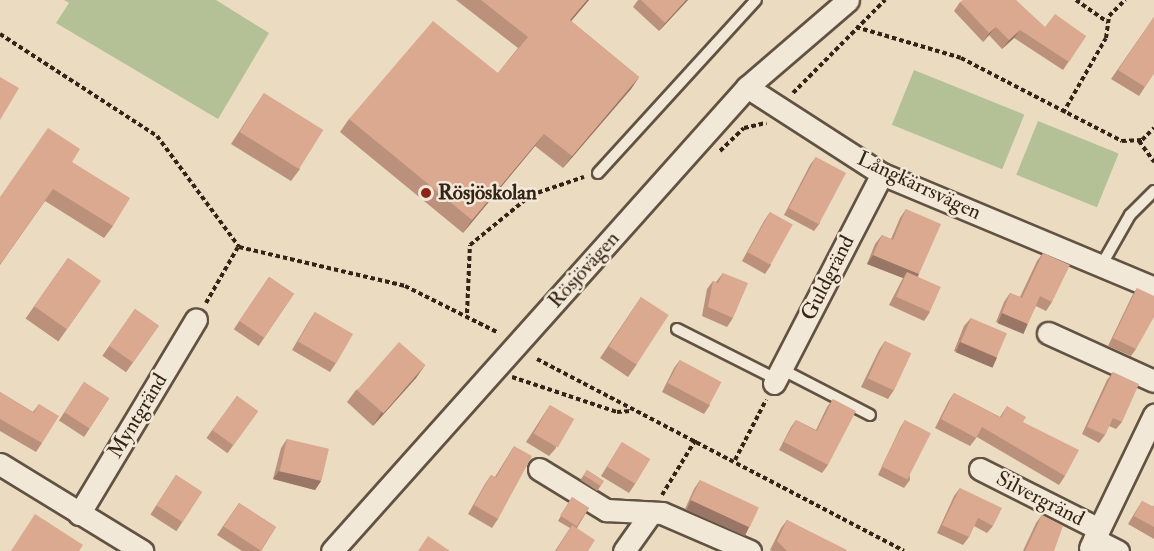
<!DOCTYPE html>
<meta charset="utf-8">
<style>
body{margin:0}
#map{position:relative;width:1154px;height:551px;overflow:hidden;background:#ebdbc1;font-family:"IM FELL Double Pica",serif}
div>[style]{position:absolute}
.green>*{inset:0;background:#b4c196;transform-origin:0 0}
.path>*{height:4px;margin-top:-2px;transform-origin:0;background:repeating-linear-gradient(90deg,#342417 0 4.5px,transparent 0 7.5px)}
.roads{filter:drop-shadow(2px 0 #625242) drop-shadow(-2px 0 #625242) drop-shadow(0 2px #625242) drop-shadow(0 -2px #625242)}
.lane>*{height:10px;margin:-5px;padding:0 5px;transform-origin:5px;border-radius:5px;background:#f2e8d7}
.street>*{height:21px;margin:-10.5px;padding:0 10.5px;transform-origin:10.5px;border-radius:10.5px;background:#f2e8d7}
.wall>*{inset:0;background:#bb917c;transform-origin:0 0}
.shaded-wall>*{inset:0;background:#997665;transform-origin:0 0}
.building>*{inset:0;background:#daa990;transform-origin:0 0}
.dots>*{width:16px;height:16px;translate:-50% -50%;box-sizing:border-box;border:3px solid #f2e8d7;border-radius:50%}
span{translate:-50% -50%;white-space:nowrap;text-align:center;line-height:1.15;-webkit-text-stroke:5px #f2e8d7;paint-order:stroke}
.street-label{font-size:21px;color:#342417}
.poi-label{font-size:21px;color:#342417;font-weight:700}
.left{translate:0 -50%;text-align:left}
</style>
<div id="map">
<div class="green">
<i style="clip-path:polygon(64px 0,216px 0,269px 33px,218px 119px,56px 23px,69px 3px)"></i>
<i style="left:914px;top:70px;width:119px;height:59px;rotate:22deg"></i>
<i style="left:1038px;top:121px;width:87px;height:58px;rotate:22deg"></i>
</div>
<div class="path">
<i style="left:1076px;top:0;width:39px;rotate:35deg"></i>
<i style="left:856px;top:27px;width:109px;rotate:16.4deg"></i>
<i style="left:961px;top:58px;width:181px;rotate:27.3deg"></i>
<i style="left:1122px;top:141px;width:20px;rotate:-3deg"></i>
<i style="left:1142px;top:140px;width:17px;rotate:-45deg"></i>
<i style="left:0;top:34px;width:187px;rotate:33deg"></i>
<i style="left:157px;top:136px;width:138px;rotate:53.5deg"></i>
<i style="left:239px;top:247px;width:171px;rotate:13.2deg"></i>
<i style="left:405px;top:286px;width:103px;rotate:26.6deg"></i>
<i style="left:793px;top:93px;width:131px;rotate:-45.3deg"></i>
<i style="left:1063px;top:113px;width:86px;rotate:-60.2deg"></i>
<i style="left:1106px;top:38px;width:22px;rotate:-82deg"></i>
<i style="left:1109px;top:16px;width:23px;rotate:-45deg"></i>
<i style="left:1139px;top:141px;width:26px;rotate:54deg"></i>
<i style="left:720px;top:151px;width:33px;rotate:-44deg"></i>
<i style="left:744px;top:128px;width:23px;rotate:-13deg"></i>
<i style="left:206px;top:303px;width:64px;rotate:-60.3deg"></i>
<i style="left:467px;top:313px;width:68px;rotate:-87.5deg"></i>
<i style="left:470px;top:245px;width:79px;rotate:-39.3deg"></i>
<i style="left:531px;top:195px;width:56px;rotate:-18.8deg"></i>
<i style="left:537px;top:359px;width:414px;rotate:27.6deg"></i>
<i style="left:512px;top:377px;width:111px;rotate:18.4deg"></i>
<i style="left:617px;top:412px;width:14px;rotate:-4deg"></i>
<i style="left:735px;top:460px;width:68px;rotate:-62.7deg"></i>
<i style="left:662px;top:495px;width:66px;rotate:-58.7deg"></i>
</div>
<div class="roads">
<div class="lane">
<i style="left:598px;top:173px;width:234px;rotate:-47.6deg"></i>
<i style="left:1101px;top:266px;width:59px;rotate:-60.4deg"></i>
<i style="left:1130px;top:215px;width:34px;rotate:-45deg"></i>
<i style="left:677px;top:329px;width:111px;rotate:26.8deg"></i>
<i style="left:781px;top:369px;width:100px;rotate:27.3deg"></i>
</div>
<div class="street">
<i style="left:747px;top:87px;width:161px;rotate:32.8deg"></i>
<i style="left:882px;top:174px;width:295px;rotate:22.7deg"></i>
<i style="left:1048px;top:333px;width:116px;rotate:24.4deg"></i>
<i style="left:774px;top:383px;width:235px;rotate:-62.7deg"></i>
<i style="left:0;top:464px;width:167px;rotate:31.5deg"></i>
<i style="left:539px;top:469px;width:79px;rotate:31.5deg"></i>
<i style="left:606px;top:510px;width:56px;rotate:3.1deg"></i>
<i style="left:662px;top:513px;width:96px;rotate:23.4deg"></i>
<i style="left:980px;top:469px;width:133px;rotate:26.8deg"></i>
<i style="left:79px;top:514px;width:227px;rotate:-59deg"></i>
<i style="left:1094px;top:539px;width:27px;rotate:27deg"></i>
<i style="left:1090px;top:548px;width:148px;rotate:-64.3deg"></i>
<i style="left:332px;top:551px;width:623px;rotate:-48.19deg"></i>
<i style="left:747px;top:87px;width:133px;rotate:-40.7deg"></i>
<i style="left:624px;top:551px;width:47px;rotate:-54.6deg"></i>
</div>
</div>
<div class="wall">
<i style="clip-path:polygon(456px 0,589px 0,571px 21px,639px 77px,631px 89px,563px 168px,535px 146px,463px 233px,340px 132px,349px 119px,498px 73px,518px 48px)"></i>
<i style="clip-path:polygon(638px 0,688px 0,659px 31px,633px 7px)"></i>
<i style="clip-path:polygon(960px 2px,1045px 27px,1086px 36px,1063px 70px,1014px 38px,1002px 49px,989px 35px,983px 42px,954px 11px)"></i>
<i style="clip-path:polygon(1154px 17px,1154px 73px,1139px 96px,1111px 79px)"></i>
<i style="clip-path:polygon(264px 93px,300px 169px,291px 181px,231px 144px)"></i>
<i style="clip-path:polygon(816px 157px,820px 223px,814px 231px,784px 215px,810px 165px)"></i>
<i style="clip-path:polygon(72px 162px,113px 226px,104px 238px,45px 201px,0 265px,0 197px)"></i>
<i style="clip-path:polygon(906px 209px,919px 274px,918px 276px,930px 312px,924px 321px,889px 305px,903px 278px,867px 264px,875px 244px,882px 235px,891px 239px,900px 218px)"></i>
<i style="clip-path:polygon(770px 212px,771px 265px,765px 274px,742px 261px,764px 221px)"></i>
<i style="clip-path:polygon(1043px 253px,1052px 302px,1046px 311px,1036px 306px,1022px 333px,996px 322px,1004px 302px,1010px 293px,1020px 297px,1037px 261px)"></i>
<i style="left:68px;top:258px;width:40px;height:74px;rotate:35deg"></i>
<i style="clip-path:polygon(723px 273px,733px 318px,727px 327px,702px 316px,707px 289px,713px 281px,716px 282px)"></i>
<i style="left:269px;top:277px;width:30px;height:63px;rotate:34deg"></i>
<i style="clip-path:polygon(1137px 288px,1136px 349px,1131px 356px,1108px 346px,1132px 296px)"></i>
<i style="clip-path:polygon(641px 297px,637px 364px,628px 377px,600px 358px)"></i>
<i style="left:135px;top:309px;width:29px;height:57px;rotate:35deg"></i>
<i style="clip-path:polygon(315px 312px,336px 363px,330px 372px,292px 350px,309px 321px)"></i>
<i style="clip-path:polygon(971px 318px,997px 358px,991px 367px,954px 351px,964px 326px)"></i>
<i style="clip-path:polygon(885px 341px,894px 390px,888px 399px,861px 387px,879px 350px)"></i>
<i style="clip-path:polygon(680px 360px,710px 405px,704px 414px,662px 392px,674px 368px)"></i>
<i style="clip-path:polygon(425px 365px,416px 378px,373px 426px,347px 402px,356px 390px)"></i>
<i style="clip-path:polygon(1113px 372px,1122px 422px,1116px 429px,1109px 426px,1105px 435px,1099px 443px,1082px 434px,1107px 380px)"></i>
<i style="left:84px;top:382px;width:30px;height:46px;rotate:33deg"></i>
<i style="clip-path:polygon(0 392px,33px 412px,39px 404px,42px 443px,36px 452px,0 431px)"></i>
<i style="clip-path:polygon(954px 393px,1000px 417px,1007px 406px,1023px 422px,1065px 476px,1059px 485px,977px 437px,970px 446px,935px 428px,948px 402px)"></i>
<i style="left:237px;top:396px;width:26px;height:52px;rotate:36deg"></i>
<i style="clip-path:polygon(833px 399px,828px 465px,822px 473px,779px 450px,791px 427px,796px 420px,816px 430px,827px 407px)"></i>
<i style="clip-path:polygon(550px 405px,556px 448px,549px 456px,526px 442px)"></i>
<i style="clip-path:polygon(905px 420px,910px 480px,904px 488px,878px 475px,900px 428px)"></i>
<i style="clip-path:polygon(287px 439px,321px 481px,315px 490px,273px 479px,281px 448px)"></i>
<i style="clip-path:polygon(622px 442px,635px 484px,629px 493px,601px 476px)"></i>
<i style="clip-path:polygon(514px 446px,498px 519px,492px 528px,468px 514px,485px 484px,491px 475px,495px 477px)"></i>
<i style="left:587px;top:470px;width:20px;height:12px;rotate:33deg"></i>
<i style="left:176px;top:475px;width:31px;height:47px;rotate:33deg"></i>
<i style="clip-path:polygon(700px 480px,750px 526px,744px 535px,685px 509px,694px 489px)"></i>
<i style="clip-path:polygon(960px 488px,993px 526px,987px 533px,974px 526px,969px 537px,963px 545px,937px 533px,954px 496px)"></i>
<i style="clip-path:polygon(572px 497px,589px 508px,577px 528px,588px 551px,555px 551px,570px 528px,558px 521px)"></i>
<i style="clip-path:polygon(1142px 501px,1153px 507px,1154px 505px,1154px 539px,1128px 524px)"></i>
<i style="clip-path:polygon(239px 503px,276px 527px,261px 551px,242px 551px,217px 535px)"></i>
<i style="clip-path:polygon(1042px 515px,1054px 551px,1023px 551px,1036px 523px)"></i>
<i style="clip-path:polygon(787px 520px,846px 551px,772px 551px,770px 550px,781px 528px)"></i>
</div>
<div class="shaded-wall">
<i style="clip-path:polygon(587px 0,589px 0,561px 33px,570px 20px)"></i>
<i style="clip-path:polygon(686px 0,688px 0,659px 31px,665px 23px)"></i>
<i style="clip-path:polygon(996px 27px,989px 35px,983px 42px,989px 33px)"></i>
<i style="clip-path:polygon(1020px 30px,1014px 38px,1002px 49px,1009px 40px)"></i>
<i style="clip-path:polygon(639px 77px,631px 89px,563px 168px,572px 156px)"></i>
<i style="clip-path:polygon(544px 134px,535px 146px,463px 233px,472px 220px)"></i>
<i style="clip-path:polygon(873px 255px,919px 274px,913px 283px,907px 272px,903px 278px,867px 264px)"></i>
<i style="left:1002px;top:313px;width:28px;height:11px;rotate:23deg"></i>
<i style="left:960px;top:342px;width:40px;height:11px;rotate:23deg"></i>
<i style="clip-path:polygon(425px 365px,416px 378px,373px 426px,381px 413px)"></i>
<i style="clip-path:polygon(279px 471px,321px 481px,315px 490px,273px 479px)"></i>
<i style="left:691px;top:500px;width:64px;height:11px;rotate:24deg"></i>
</div>
<div class="building">
<i style="clip-path:polygon(481px 0,587px 0,570px 20px,639px 77px,572px 156px,544px 134px,472px 220px,349px 119px,433px 21px,498px 73px,528px 37px)"></i>
<i style="clip-path:polygon(641px 0,686px 0,665px 23px)"></i>
<i style="clip-path:polygon(963px 0,1016px 0,1045px 27px,1055px 14px,1086px 36px,1069px 62px,1020px 30px,1009px 40px,996px 27px,989px 33px,960px 2px)"></i>
<i style="clip-path:polygon(1154px 17px,1154px 73px,1145px 87px,1118px 70px)"></i>
<i style="clip-path:polygon(0 77px,19px 88px,0 120px)"></i>
<i style="left:264px;top:93px;width:70px;height:46px;rotate:32deg"></i>
<i style="clip-path:polygon(48px 128px,80px 149px,72px 162px,130px 198px,113px 226px,53px 189px,1px 263px,0 263px,0 197px)"></i>
<i style="left:816px;top:157px;width:34px;height:58px;rotate:28deg"></i>
<i style="clip-path:polygon(906px 209px,941px 224px,919px 274px,873px 255px,882px 235px,893px 240px)"></i>
<i style="left:770px;top:212px;width:26px;height:46px;rotate:29deg"></i>
<i style="clip-path:polygon(1043px 253px,1070px 265px,1052px 302px,1040px 296px,1028px 324px,1002px 313px,1010px 293px,1022px 298px)"></i>
<i style="left:68px;top:258px;width:40px;height:59px;rotate:35deg"></i>
<i style="left:907px;top:272px;width:37px;height:27px;rotate:24deg"></i>
<i style="clip-path:polygon(723px 273px,748px 283px,733px 318px,708px 307px,713px 281px,718px 283px)"></i>
<i style="left:269px;top:277px;width:30px;height:53px;rotate:34deg"></i>
<i style="clip-path:polygon(1137px 288px,1154px 296px,1154px 317px,1136px 349px,1113px 338px)"></i>
<i style="left:641px;top:297px;width:33px;height:59px;rotate:33deg"></i>
<i style="left:135px;top:309px;width:29px;height:45px;rotate:35deg"></i>
<i style="left:315px;top:312px;width:44px;height:34px;rotate:30deg"></i>
<i style="left:971px;top:318px;width:39px;height:26px;rotate:23deg"></i>
<i style="left:885px;top:341px;width:29px;height:41px;rotate:25deg"></i>
<i style="left:399px;top:342px;width:35px;height:64px;rotate:41deg"></i>
<i style="left:680px;top:360px;width:47px;height:26px;rotate:28deg"></i>
<i style="clip-path:polygon(1113px 372px,1139px 384px,1122px 422px,1113px 418px,1105px 435px,1087px 427px)"></i>
<i style="left:84px;top:382px;width:30px;height:36px;rotate:33deg"></i>
<i style="clip-path:polygon(0 392px,34px 413px,39px 404px,59px 416px,42px 443px,0 419px)"></i>
<i style="clip-path:polygon(954px 393px,1001px 418px,1007px 406px,1026px 417px,1023px 422px,1079px 450px,1065px 476px,982px 427px,976px 438px,941px 419px)"></i>
<i style="left:237px;top:396px;width:26px;height:42px;rotate:36deg"></i>
<i style="clip-path:polygon(833px 399px,856px 411px,828px 465px,784px 442px,796px 420px,817px 431px)"></i>
<i style="left:550px;top:405px;width:28px;height:33px;rotate:30deg"></i>
<i style="left:905px;top:420px;width:29px;height:52px;rotate:27deg"></i>
<i style="left:287px;top:439px;width:43px;height:33px;rotate:13deg"></i>
<i style="left:622px;top:442px;width:33px;height:29px;rotate:31deg"></i>
<i style="clip-path:polygon(514px 446px,532px 456px,498px 519px,474px 505px,491px 475px,496px 478px)"></i>
<i style="left:587px;top:470px;width:20px;height:6px;rotate:33deg"></i>
<i style="left:176px;top:475px;width:31px;height:36px;rotate:33deg"></i>
<i style="left:700px;top:480px;width:65px;height:22px;rotate:25deg"></i>
<i style="clip-path:polygon(960px 488px,1002px 508px,993px 526px,978px 518px,969px 537px,942px 525px)"></i>
<i style="left:572px;top:497px;width:20px;height:22px;rotate:33deg"></i>
<i style="clip-path:polygon(1142px 501px,1154px 507px,1154px 527px,1134px 516px)"></i>
<i style="left:239px;top:503px;width:44px;height:28px;rotate:33deg"></i>
<i style="clip-path:polygon(35px 514px,83px 545px,79px 551px,11px 551px)"></i>
<i style="clip-path:polygon(1042px 515px,1063px 526px,1054px 551px,1025px 551px)"></i>
<i style="clip-path:polygon(787px 520px,847px 550px,846px 551px,787px 551px,777px 541px)"></i>
<i style="clip-path:polygon(572px 525px,595px 540px,588px 551px,556px 551px)"></i>
<i style="clip-path:polygon(428px 536px,450px 551px,418px 551px)"></i>
</div>
<div class="dots">
<i style="left:426px;top:193px;background:#8f2418"></i>
</div>
<div class="street-label">
<span style="left:919px;top:186px;rotate:25deg">Långkärrsvägen</span>
<span style="left:584px;top:270px;rotate:-48deg">Rösjövägen</span>
<span style="left:828px;top:278px;rotate:-63deg">Guldgränd</span>
<span style="left:138px;top:416px;rotate:-59deg">Myntgränd</span>
<span style="left:1040px;top:499px;rotate:27deg">Silvergränd</span>
</div>
<div class="poi-label">
<span class="left" style="left:438px;top:193px">Rösjöskolan</span>
</div>
</div>
